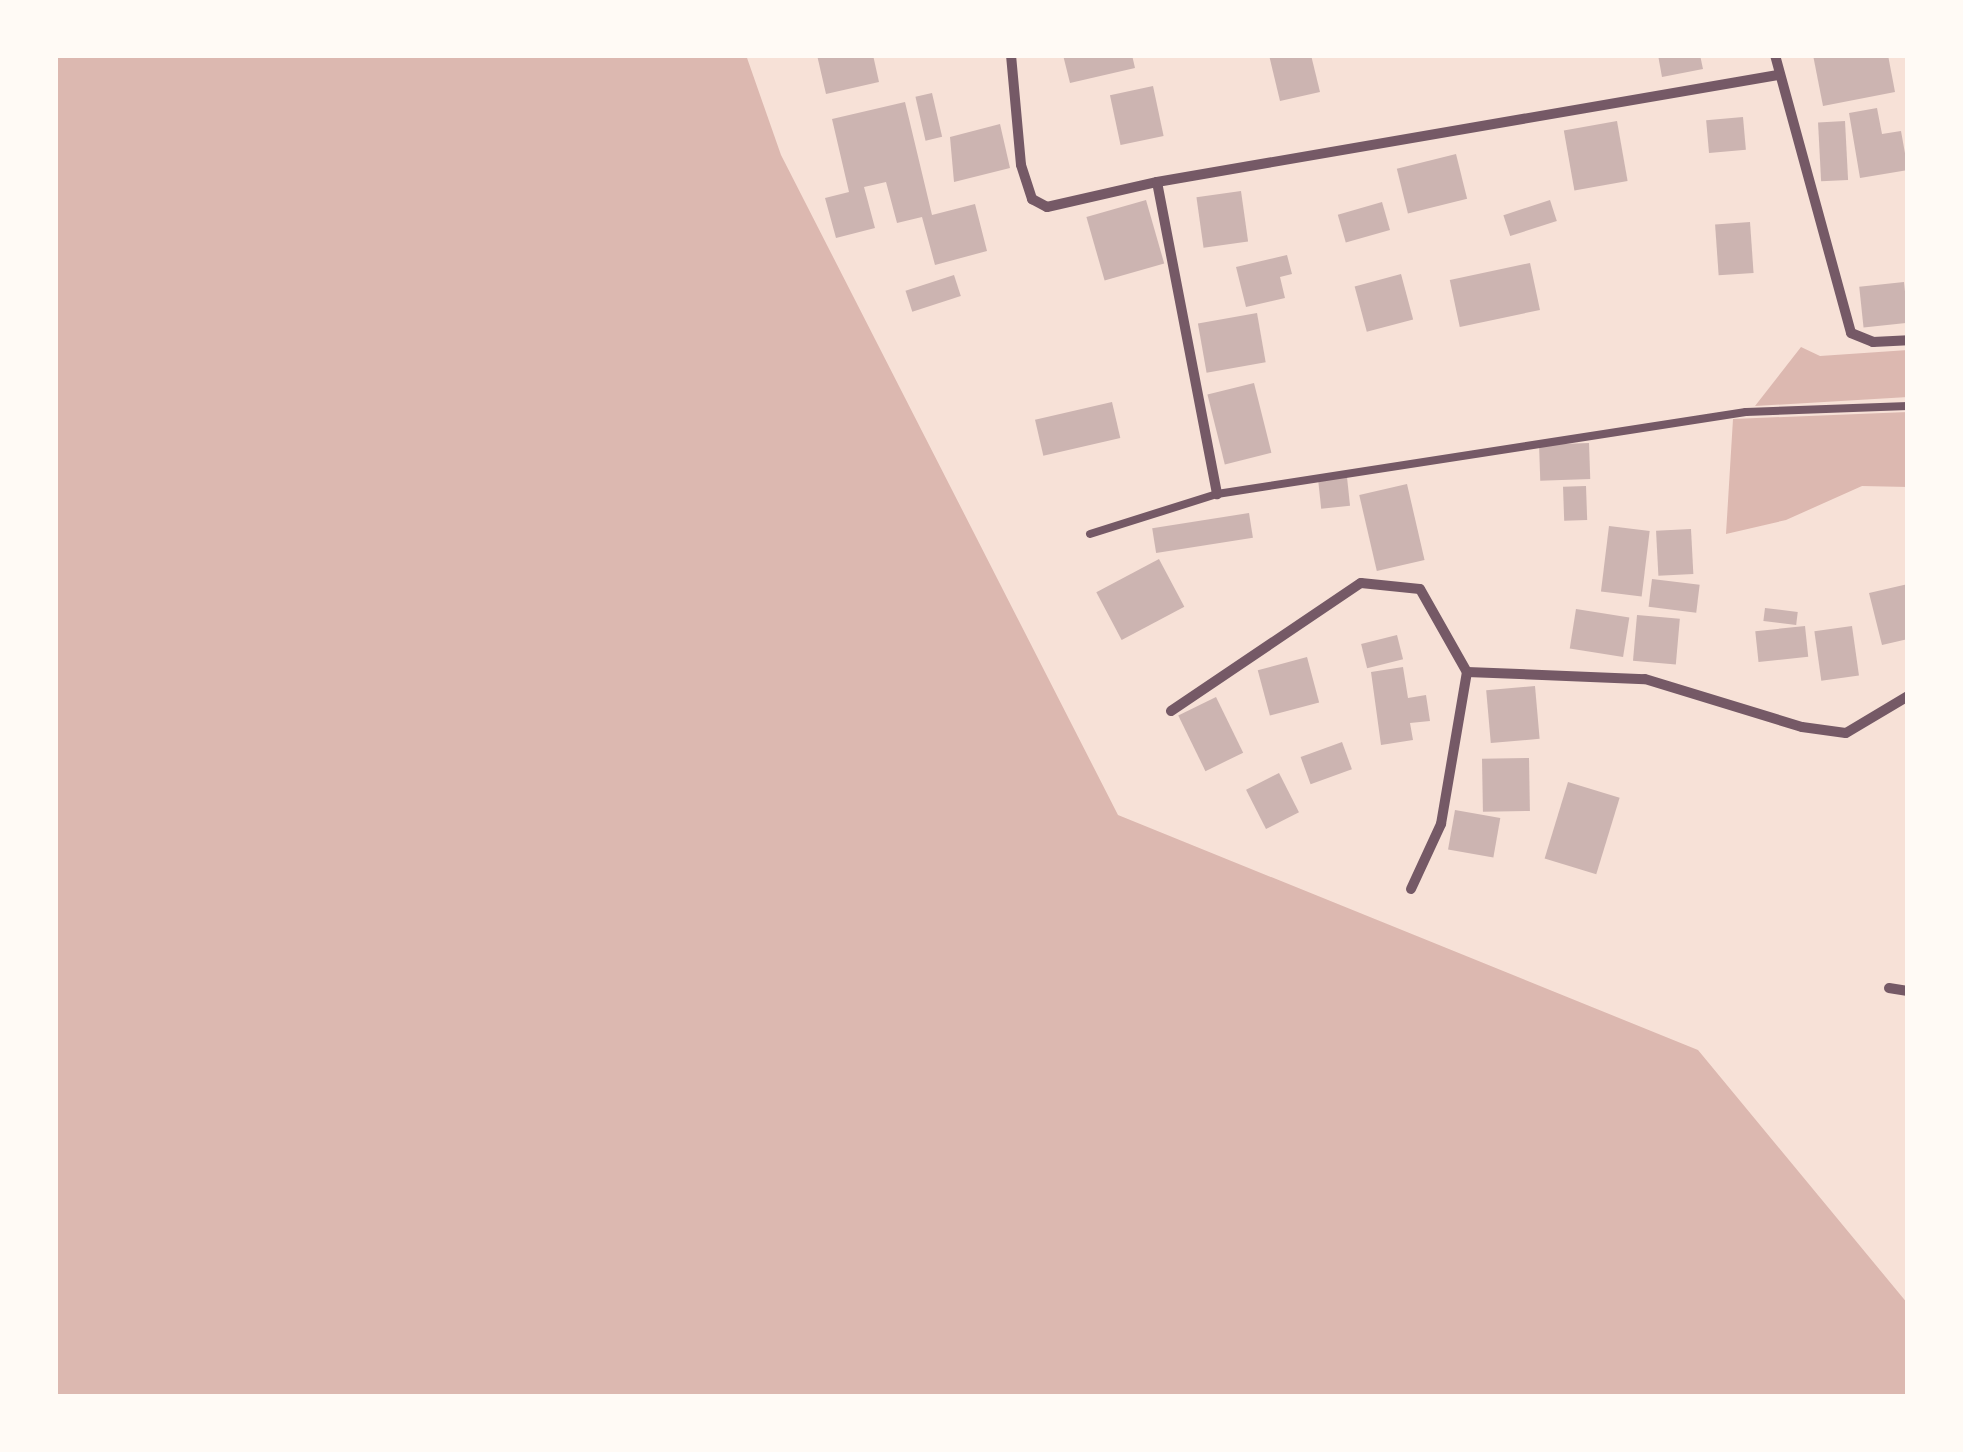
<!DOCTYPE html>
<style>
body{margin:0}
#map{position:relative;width:1963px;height:1452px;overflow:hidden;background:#f7e1d7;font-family:Cabin,sans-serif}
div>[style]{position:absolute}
.water>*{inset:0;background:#dcb8b0}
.building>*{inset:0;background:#ccb4b1;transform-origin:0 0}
.service>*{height:8px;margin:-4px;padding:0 4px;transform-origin:4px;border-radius:4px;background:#755966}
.minor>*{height:10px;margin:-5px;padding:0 5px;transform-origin:5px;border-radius:5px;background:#755966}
span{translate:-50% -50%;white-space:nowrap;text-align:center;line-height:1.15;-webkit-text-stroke:8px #fffaf5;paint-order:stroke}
.frame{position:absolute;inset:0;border:58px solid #fffaf5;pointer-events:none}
</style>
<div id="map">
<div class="water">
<i style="clip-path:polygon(55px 55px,746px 55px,781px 155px,1118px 815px,1698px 1050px,1908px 1304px,1908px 1397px,55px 1397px)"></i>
<i style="clip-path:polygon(1801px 347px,1820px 356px,1908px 350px,1908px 397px,1755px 406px)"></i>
<i style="clip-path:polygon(1908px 412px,1908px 487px,1862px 486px,1786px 520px,1726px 534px,1733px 419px)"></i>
</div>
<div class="building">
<i style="clip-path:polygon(817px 55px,873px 55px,879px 82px,826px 94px)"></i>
<i style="clip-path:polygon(1063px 55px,1132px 55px,1135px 68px,1070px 83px)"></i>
<i style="clip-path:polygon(1269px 55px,1311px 55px,1320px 92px,1280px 101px)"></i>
<i style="clip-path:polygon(1658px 55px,1700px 55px,1703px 69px,1662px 77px)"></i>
<i style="clip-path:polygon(1813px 55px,1888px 55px,1895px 92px,1823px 106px)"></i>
<i style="left:1153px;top:86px;width:51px;height:44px;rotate:78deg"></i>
<i style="left:932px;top:93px;width:45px;height:17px;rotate:77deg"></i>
<i style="clip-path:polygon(905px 102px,932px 215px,975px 204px,987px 251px,935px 265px,922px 217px,897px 223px,886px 182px,864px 187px,875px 228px,836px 238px,825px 198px,849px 192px,832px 119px)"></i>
<i style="clip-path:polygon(1877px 108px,1882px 134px,1901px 131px,1908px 170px,1860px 178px,1849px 113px)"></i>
<i style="left:1743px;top:117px;width:33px;height:37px;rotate:85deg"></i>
<i style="left:1617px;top:121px;width:61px;height:54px;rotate:80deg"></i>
<i style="left:1845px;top:121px;width:59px;height:27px;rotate:87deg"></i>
<i style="clip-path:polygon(1000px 124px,1010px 168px,954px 182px,950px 137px)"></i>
<i style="left:1456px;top:154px;width:46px;height:61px;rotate:76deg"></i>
<i style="left:1241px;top:191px;width:51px;height:45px;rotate:82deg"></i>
<i style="left:1146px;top:200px;width:66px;height:62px;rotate:74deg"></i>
<i style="left:1550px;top:200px;width:22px;height:49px;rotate:72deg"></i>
<i style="left:1382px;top:202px;width:29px;height:46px;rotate:74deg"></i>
<i style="left:1750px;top:222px;width:51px;height:35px;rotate:86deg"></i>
<i style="clip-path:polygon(1287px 255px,1292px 274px,1280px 277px,1285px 298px,1246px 307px,1236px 267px)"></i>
<i style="left:1530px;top:263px;width:48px;height:82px;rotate:78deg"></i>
<i style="left:1401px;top:274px;width:47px;height:48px;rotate:75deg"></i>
<i style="left:954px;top:275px;width:22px;height:51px;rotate:72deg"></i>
<i style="left:1904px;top:282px;width:41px;height:45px;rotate:84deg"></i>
<i style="left:1257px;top:313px;width:50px;height:60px;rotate:80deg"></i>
<i style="left:1254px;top:383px;width:72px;height:48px;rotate:76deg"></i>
<i style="left:1112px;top:402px;width:37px;height:79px;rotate:77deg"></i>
<i style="left:1589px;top:443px;width:36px;height:50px;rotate:88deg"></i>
<i style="left:1347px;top:477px;width:29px;height:29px;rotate:84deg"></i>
<i style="left:1407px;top:484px;width:78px;height:49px;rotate:77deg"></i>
<i style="left:1586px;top:486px;width:34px;height:23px;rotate:88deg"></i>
<i style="left:1249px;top:513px;width:25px;height:98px;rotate:81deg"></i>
<i style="left:1609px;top:526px;width:41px;height:66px;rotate:7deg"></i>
<i style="left:1691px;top:529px;width:45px;height:35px;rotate:87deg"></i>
<i style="left:1159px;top:559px;width:54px;height:71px;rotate:62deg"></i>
<i style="left:1652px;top:579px;width:48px;height:28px;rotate:7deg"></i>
<i style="clip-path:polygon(1908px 584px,1908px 639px,1882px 645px,1869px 593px)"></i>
<i style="left:1765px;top:608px;width:33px;height:13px;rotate:7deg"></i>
<i style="left:1576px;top:609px;width:54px;height:40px;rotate:9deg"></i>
<i style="left:1637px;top:615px;width:43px;height:46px;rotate:5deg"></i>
<i style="left:1805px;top:626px;width:31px;height:50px;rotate:84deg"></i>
<i style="left:1852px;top:626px;width:50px;height:38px;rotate:82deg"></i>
<i style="left:1397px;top:635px;width:25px;height:37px;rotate:76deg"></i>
<i style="left:1307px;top:657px;width:47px;height:51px;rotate:75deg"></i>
<i style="clip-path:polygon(1403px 667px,1408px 698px,1426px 695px,1430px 721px,1410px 723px,1413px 740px,1381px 745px,1371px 672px)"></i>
<i style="left:1535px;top:686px;width:53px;height:49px;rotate:85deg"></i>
<i style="left:1216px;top:697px;width:62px;height:42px;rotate:64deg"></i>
<i style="left:1342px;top:742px;width:29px;height:44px;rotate:70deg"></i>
<i style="left:1529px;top:758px;width:53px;height:47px;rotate:89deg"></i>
<i style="left:1279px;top:773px;width:44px;height:37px;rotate:63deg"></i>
<i style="left:1568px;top:782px;width:54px;height:80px;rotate:17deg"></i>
<i style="left:1455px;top:810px;width:46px;height:40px;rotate:10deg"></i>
</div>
<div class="service">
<i style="left:1090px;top:534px;width:133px;rotate:-17.5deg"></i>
<i style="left:1217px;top:494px;width:535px;rotate:-8.81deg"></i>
<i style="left:1746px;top:412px;width:162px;rotate:-2.1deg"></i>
</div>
<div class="minor">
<i style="left:1011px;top:55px;width:110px;rotate:84.8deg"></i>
<i style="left:1021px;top:165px;width:36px;rotate:72deg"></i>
<i style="left:1032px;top:199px;width:17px;rotate:28deg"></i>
<i style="left:1047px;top:207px;width:113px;rotate:-12.8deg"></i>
<i style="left:1157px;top:182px;width:318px;rotate:79.1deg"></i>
<i style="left:1775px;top:55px;width:288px;rotate:74.7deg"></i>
<i style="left:1851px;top:333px;width:24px;rotate:22deg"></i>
<i style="left:1873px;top:342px;width:35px;rotate:-3deg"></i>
<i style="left:1157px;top:182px;width:630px;rotate:-9.78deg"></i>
<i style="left:1171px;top:711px;width:229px;rotate:-34deg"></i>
<i style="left:1361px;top:583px;width:59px;rotate:5.8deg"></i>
<i style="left:1420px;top:589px;width:95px;rotate:60.5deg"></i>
<i style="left:1411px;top:889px;width:72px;rotate:-65.2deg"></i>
<i style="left:1441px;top:824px;width:154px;rotate:-80.3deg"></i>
<i style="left:1467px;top:672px;width:178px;rotate:2.3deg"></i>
<i style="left:1645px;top:679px;width:164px;rotate:17deg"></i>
<i style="left:1802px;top:727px;width:44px;rotate:7.8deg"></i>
<i style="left:1846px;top:733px;width:72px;rotate:-30.8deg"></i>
<i style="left:1889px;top:988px;width:19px;rotate:9deg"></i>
</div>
<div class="frame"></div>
</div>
